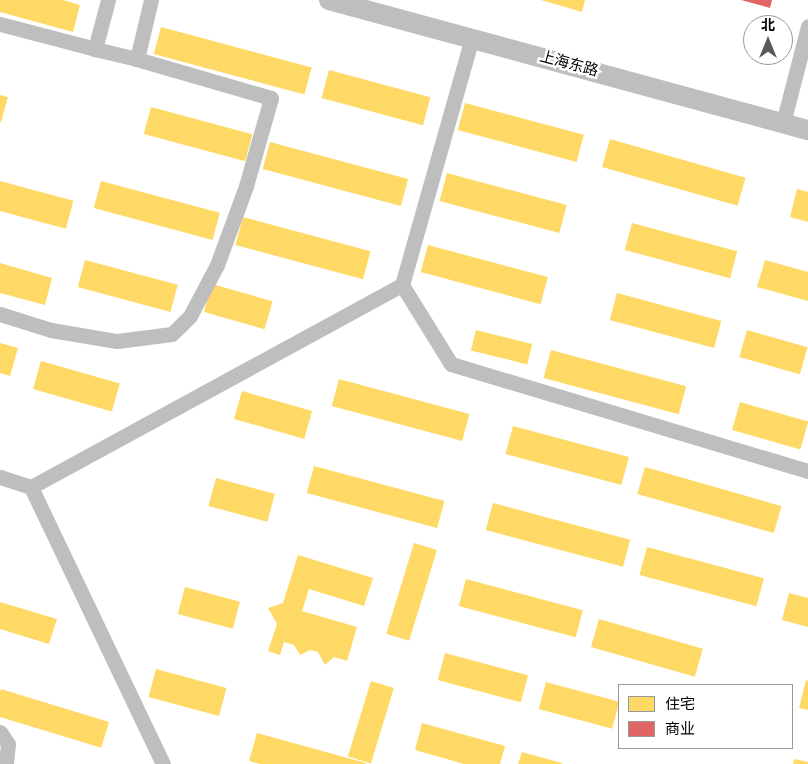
<!DOCTYPE html>
<meta charset="utf-8">
<style>
body{margin:0}
#map{position:relative;width:808px;height:764px;overflow:hidden;background:#fff;font-family:"Source Sans 3","Noto Sans SC",sans-serif}
div>[style]{position:absolute}
.homes>*{inset:0;background:#ffd966;transform-origin:0 0}
.shops>*{inset:0;background:#e06666}
.minor>*{height:15px;margin:-7.5px;padding:0 7.5px;transform-origin:7.5px;border-radius:7.5px;background:#bebebe}
.tertiary>*{height:20px;margin:-10px;padding:0 10px;transform-origin:10px;border-radius:10px;background:#bebebe}
span{translate:-50% -50%;white-space:nowrap;text-align:center;line-height:1.15;-webkit-text-stroke:5px #fff;paint-order:stroke}
.street-label{font-size:15px;color:#000}
.legend{position:absolute;left:618px;top:684px;width:175px;height:65px;box-sizing:border-box;background:#fff;border:1px solid #999;margin:0;padding:6px 9px;list-style:none;font-size:15px;color:#000}
.legend li{display:flex;align-items:center;gap:10px;height:25px}
.legend b{width:25px;border:1px solid #999}
.north{position:absolute;left:743px;top:15px;width:50px;height:50px;box-sizing:border-box;background:#fff;border:1px solid #999;border-radius:50%;rotate:0deg;font-size:14px;font-weight:700;line-height:20px;text-align:center;color:#000}
.north::after{content:'';display:block;margin:auto;width:18px;height:22px;background:#595959;clip-path:polygon(50% 0,100% 100%,50% 72%,0 100%)}
</style>
<div id="map">
<div class="homes">
<i style="clip-path:polygon(0 0,63px 0,80px 5px,73px 32px,0 12px)"></i>
<i style="clip-path:polygon(541px 0,585px 0,582px 12px)"></i>
<i style="left:161px;top:27px;width:156px;height:28px;rotate:15deg"></i>
<i style="left:329px;top:70px;width:105px;height:29px;rotate:15deg"></i>
<i style="clip-path:polygon(0 95px,8px 97px,1px 122px,0 122px)"></i>
<i style="left:465px;top:103px;width:123px;height:28px;rotate:15deg"></i>
<i style="left:151px;top:107px;width:105px;height:28px;rotate:15deg"></i>
<i style="left:610px;top:139px;width:141px;height:29px;rotate:16deg"></i>
<i style="left:270px;top:142px;width:143px;height:28px;rotate:15deg"></i>
<i style="left:447px;top:173px;width:124px;height:29px;rotate:15deg"></i>
<i style="left:0;top:181px;width:76px;height:29px;rotate:15deg"></i>
<i style="left:101px;top:181px;width:123px;height:28px;rotate:15deg"></i>
<i style="clip-path:polygon(797px 189px,808px 192px,808px 222px,790px 217px)"></i>
<i style="left:243px;top:217px;width:132px;height:29px;rotate:15deg"></i>
<i style="left:632px;top:223px;width:109px;height:28px;rotate:15deg"></i>
<i style="left:428px;top:245px;width:124px;height:28px;rotate:15deg"></i>
<i style="left:85px;top:260px;width:96px;height:28px;rotate:15deg"></i>
<i style="clip-path:polygon(765px 260px,808px 272px,808px 301px,757px 287px)"></i>
<i style="clip-path:polygon(0 263px,52px 278px,45px 305px,0 293px)"></i>
<i style="left:212px;top:284px;width:63px;height:29px;rotate:16deg"></i>
<i style="left:617px;top:293px;width:108px;height:28px;rotate:15deg"></i>
<i style="left:476px;top:330px;width:58px;height:21px;rotate:14deg"></i>
<i style="left:747px;top:330px;width:63px;height:28px;rotate:16deg"></i>
<i style="clip-path:polygon(0 343px,18px 348px,10px 376px,0 373px)"></i>
<i style="left:551px;top:350px;width:140px;height:29px;rotate:15deg"></i>
<i style="left:41px;top:361px;width:82px;height:29px;rotate:16deg"></i>
<i style="left:339px;top:379px;width:135px;height:28px;rotate:15deg"></i>
<i style="left:242px;top:391px;width:73px;height:29px;rotate:16deg"></i>
<i style="left:740px;top:402px;width:71px;height:29px;rotate:16deg"></i>
<i style="left:513px;top:426px;width:120px;height:29px;rotate:15deg"></i>
<i style="left:314px;top:466px;width:135px;height:28px;rotate:15deg"></i>
<i style="left:645px;top:467px;width:142px;height:28px;rotate:16deg"></i>
<i style="left:216px;top:478px;width:61px;height:29px;rotate:15deg"></i>
<i style="left:493px;top:503px;width:142px;height:28px;rotate:15deg"></i>
<i style="left:414px;top:543px;width:24px;height:95px;rotate:17deg"></i>
<i style="left:647px;top:547px;width:121px;height:29px;rotate:15deg"></i>
<i style="clip-path:polygon(298px 555px,373px 578px,364px 606px,309px 589px,302px 611px,357px 627px,347px 661px,334px 657px,325px 665px,318px 652px,310px 650px,300px 655px,294px 645px,284px 642px,280px 655px,268px 651px,277px 624px,268px 608px,283px 603px)"></i>
<i style="left:466px;top:579px;width:121px;height:28px;rotate:15deg"></i>
<i style="left:185px;top:587px;width:57px;height:28px;rotate:15deg"></i>
<i style="clip-path:polygon(789px 593px,808px 598px,808px 627px,782px 620px)"></i>
<i style="clip-path:polygon(0 602px,57px 619px,49px 644px,0 629px)"></i>
<i style="left:599px;top:619px;width:108px;height:29px;rotate:16deg"></i>
<i style="left:445px;top:653px;width:86px;height:28px;rotate:15deg"></i>
<i style="left:156px;top:669px;width:73px;height:29px;rotate:15deg"></i>
<i style="clip-path:polygon(806px 680px,808px 681px,808px 710px,799px 708px)"></i>
<i style="left:371px;top:681px;width:24px;height:79px;rotate:17deg"></i>
<i style="left:546px;top:682px;width:76px;height:28px;rotate:15deg"></i>
<i style="left:1px;top:689px;width:113px;height:27px;rotate:17deg"></i>
<i style="clip-path:polygon(422px 723px,505px 746px,500px 764px,464px 764px,415px 750px)"></i>
<i style="clip-path:polygon(257px 733px,366px 763px,366px 764px,260px 764px,249px 761px)"></i>
<i style="clip-path:polygon(522px 752px,562px 763px,562px 764px,518px 764px)"></i>
<i style="clip-path:polygon(794px 759px,808px 762px,808px 764px,793px 764px)"></i>
</div>
<div class="shops">
<i style="clip-path:polygon(741px 0,772px 0,770px 8px)"></i>
</div>
<div class="minor">
<i style="left:108px;top:0;width:51px;rotate:104.9deg"></i>
<i style="left:95px;top:49px;width:43px;rotate:13.4deg"></i>
<i style="left:137px;top:59px;width:61px;rotate:-76.7deg"></i>
<i style="left:0;top:24px;width:98px;rotate:14.7deg"></i>
<i style="left:783px;top:123px;width:100px;rotate:-75.5deg"></i>
<i style="left:402px;top:285px;width:93px;rotate:58.2deg"></i>
<i style="left:451px;top:364px;width:373px;rotate:16.7deg"></i>
<i style="left:0;top:314px;width:53px;rotate:17.4deg"></i>
<i style="left:51px;top:330px;width:67px;rotate:9.5deg"></i>
<i style="left:117px;top:341px;width:55px;rotate:-7.3deg"></i>
<i style="left:172px;top:334px;width:25px;rotate:-45deg"></i>
<i style="left:190px;top:316px;width:58px;rotate:-62.1deg"></i>
<i style="left:217px;top:265px;width:84px;rotate:-69.8deg"></i>
<i style="left:246px;top:186px;width:91px;rotate:-74.1deg"></i>
<i style="left:271px;top:98px;width:140px;rotate:-163.8deg"></i>
<i style="left:0;top:477px;width:33px;rotate:18deg"></i>
<i style="left:0;top:732px;width:14px;rotate:56deg"></i>
<i style="left:8px;top:744px;width:20px;rotate:96deg"></i>
<i style="left:163px;top:764px;width:307px;rotate:-115.5deg"></i>
<i style="left:31px;top:487px;width:422px;rotate:-28.6deg"></i>
<i style="left:402px;top:285px;width:257px;rotate:-74.2deg"></i>
</div>
<div class="tertiary">
<i style="left:329px;top:0;width:496px;rotate:15.2deg"></i>
</div>
<div class="street-label">
<span style="left:569px;top:64px;rotate:15deg">上海东路</span>
</div>
<ul class="legend">
<li><b style="height:14px;background:#ffd966"></b>住宅</li>
<li><b style="height:14px;background:#e06666"></b>商业</li>
</ul>
<div class="north">北</div>
</div>
